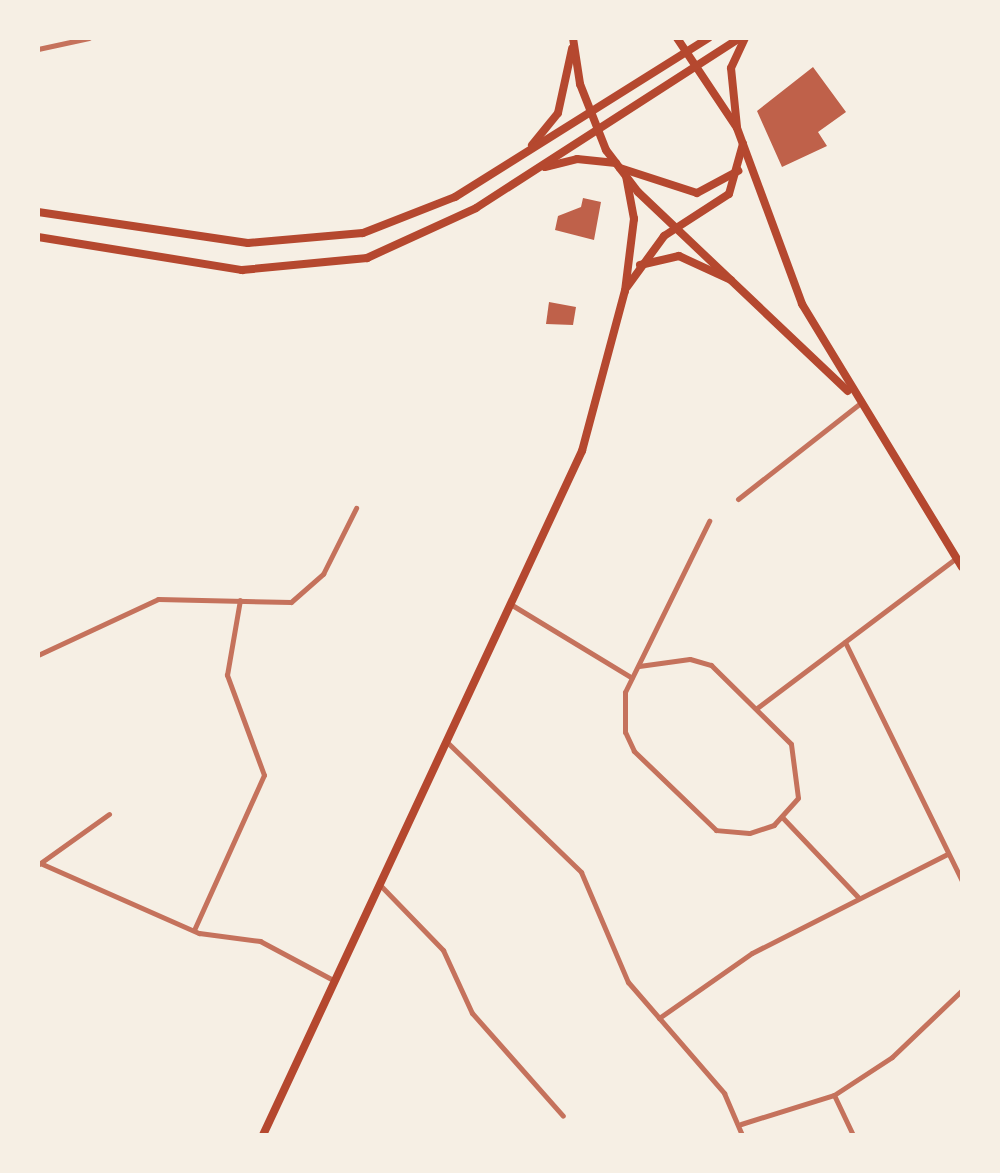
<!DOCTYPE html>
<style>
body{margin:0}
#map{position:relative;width:1000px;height:1173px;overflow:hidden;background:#f6efe4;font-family:Raleway,sans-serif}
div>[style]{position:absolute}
.building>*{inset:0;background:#bf614a}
.minor>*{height:5px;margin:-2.5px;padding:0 2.5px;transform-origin:2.5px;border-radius:2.5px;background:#c5725c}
.primary>*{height:8px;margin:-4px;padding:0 4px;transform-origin:4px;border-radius:4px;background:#b5482f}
span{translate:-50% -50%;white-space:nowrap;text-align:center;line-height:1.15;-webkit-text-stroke:8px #f6efe4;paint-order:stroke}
.frame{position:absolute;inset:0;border:40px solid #f6efe4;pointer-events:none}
</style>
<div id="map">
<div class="building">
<i style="clip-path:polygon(813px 67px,846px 112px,818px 132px,827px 146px,782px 167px,757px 111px)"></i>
<i style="clip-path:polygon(583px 198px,601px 202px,594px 240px,555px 230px,558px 216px,581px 207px)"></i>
<i style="clip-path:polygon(549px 302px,576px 307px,573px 325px,546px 324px)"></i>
</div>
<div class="minor">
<i style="left:38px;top:49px;width:52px;rotate:-12.2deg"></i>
<i style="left:738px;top:499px;width:154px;rotate:-38.1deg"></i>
<i style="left:512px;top:605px;width:140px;rotate:31.3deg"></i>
<i style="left:845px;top:642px;width:266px;rotate:63.9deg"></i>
<i style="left:38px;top:655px;width:132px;rotate:-25deg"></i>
<i style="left:158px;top:599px;width:133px;rotate:1.3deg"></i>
<i style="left:291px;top:602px;width:43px;rotate:-41.2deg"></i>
<i style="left:323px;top:574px;width:74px;rotate:-63.4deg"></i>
<i style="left:639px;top:666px;width:51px;rotate:-7.8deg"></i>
<i style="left:690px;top:659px;width:22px;rotate:16deg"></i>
<i style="left:711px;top:665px;width:112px;rotate:44.6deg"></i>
<i style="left:791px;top:744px;width:54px;rotate:82.6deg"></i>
<i style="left:798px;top:798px;width:36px;rotate:132deg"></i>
<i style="left:774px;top:825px;width:26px;rotate:162deg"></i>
<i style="left:749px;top:833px;width:33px;rotate:-175deg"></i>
<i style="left:716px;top:830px;width:114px;rotate:-136.1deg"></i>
<i style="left:634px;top:751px;width:21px;rotate:-115deg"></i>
<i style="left:625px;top:732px;width:40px;rotate:-90deg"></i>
<i style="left:625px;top:692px;width:191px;rotate:-63.8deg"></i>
<i style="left:757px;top:708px;width:249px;rotate:-37deg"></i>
<i style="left:449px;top:744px;width:184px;rotate:44.1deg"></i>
<i style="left:581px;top:872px;width:120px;rotate:66.9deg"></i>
<i style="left:628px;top:982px;width:147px;rotate:49.1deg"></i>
<i style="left:724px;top:1093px;width:46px;rotate:66.8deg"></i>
<i style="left:782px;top:817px;width:110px;rotate:46.5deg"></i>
<i style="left:40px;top:863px;width:174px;rotate:23.8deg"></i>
<i style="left:199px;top:933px;width:62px;rotate:7.5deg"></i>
<i style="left:260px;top:941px;width:85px;rotate:28.1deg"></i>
<i style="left:39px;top:864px;width:86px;rotate:-35.5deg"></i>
<i style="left:382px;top:887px;width:88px;rotate:45.9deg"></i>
<i style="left:443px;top:950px;width:69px;rotate:65.3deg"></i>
<i style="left:472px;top:1013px;width:137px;rotate:48.5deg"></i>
<i style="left:194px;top:930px;width:170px;rotate:-65.7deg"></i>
<i style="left:264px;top:775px;width:107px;rotate:-110.3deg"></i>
<i style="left:227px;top:675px;width:76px;rotate:-80.2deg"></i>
<i style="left:659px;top:1018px;width:113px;rotate:-35deg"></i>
<i style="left:752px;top:953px;width:219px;rotate:-26.9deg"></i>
<i style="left:834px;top:1095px;width:44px;rotate:64.6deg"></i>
<i style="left:741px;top:1124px;width:97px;rotate:-17.3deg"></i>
<i style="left:834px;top:1095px;width:69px;rotate:-33.2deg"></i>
<i style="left:892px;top:1057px;width:97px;rotate:-43.7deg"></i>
</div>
<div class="primary">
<i style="left:573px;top:38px;width:47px;rotate:81.3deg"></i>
<i style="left:580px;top:84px;width:71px;rotate:68.5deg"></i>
<i style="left:606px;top:150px;width:53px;rotate:52.7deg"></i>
<i style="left:638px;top:192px;width:289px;rotate:43.5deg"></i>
<i style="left:677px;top:38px;width:108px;rotate:56.3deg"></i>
<i style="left:737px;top:128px;width:188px;rotate:69.7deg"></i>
<i style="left:802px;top:304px;width:308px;rotate:58.7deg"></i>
<i style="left:737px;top:127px;width:59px;rotate:-95.8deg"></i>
<i style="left:731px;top:68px;width:33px;rotate:-65deg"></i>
<i style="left:532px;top:145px;width:41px;rotate:-50.9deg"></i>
<i style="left:558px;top:113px;width:66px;rotate:-77.7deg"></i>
<i style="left:545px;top:167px;width:33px;rotate:-14deg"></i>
<i style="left:577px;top:159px;width:39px;rotate:6deg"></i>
<i style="left:620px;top:168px;width:81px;rotate:18deg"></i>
<i style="left:697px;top:193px;width:47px;rotate:-28.2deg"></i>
<i style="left:38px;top:212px;width:212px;rotate:8.4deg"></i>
<i style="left:248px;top:243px;width:115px;rotate:-5deg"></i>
<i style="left:363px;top:233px;width:99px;rotate:-21.4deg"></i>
<i style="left:455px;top:197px;width:299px;rotate:-32.1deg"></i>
<i style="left:38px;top:237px;width:207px;rotate:9.2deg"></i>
<i style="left:242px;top:270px;width:126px;rotate:-5.5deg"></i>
<i style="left:367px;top:258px;width:120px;rotate:-24.6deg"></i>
<i style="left:476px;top:208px;width:314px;rotate:-32.8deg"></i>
<i style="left:640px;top:265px;width:40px;rotate:-13deg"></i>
<i style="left:679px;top:256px;width:57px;rotate:24.8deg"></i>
<i style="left:627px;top:287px;width:63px;rotate:-54deg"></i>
<i style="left:664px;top:236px;width:77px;rotate:-32.9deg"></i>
<i style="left:729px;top:194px;width:52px;rotate:-74.4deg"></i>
<i style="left:263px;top:1135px;width:755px;rotate:-65deg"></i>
<i style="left:582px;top:451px;width:166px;rotate:-75deg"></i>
<i style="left:625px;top:291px;width:73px;rotate:-82.9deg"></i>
<i style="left:634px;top:219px;width:44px;rotate:-100.5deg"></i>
</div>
<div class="frame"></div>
</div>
